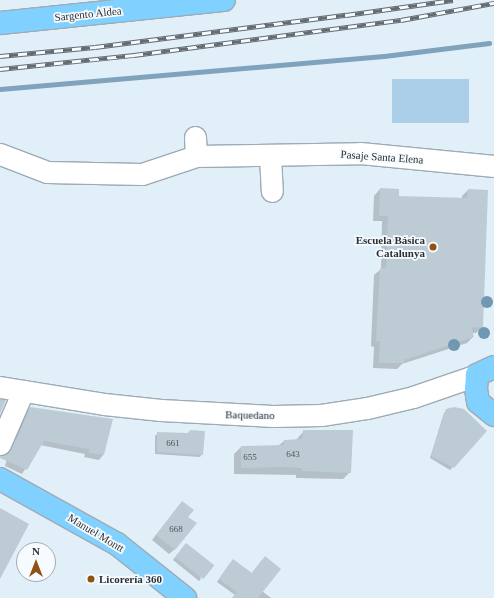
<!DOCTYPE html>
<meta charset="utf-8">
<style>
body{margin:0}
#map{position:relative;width:494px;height:598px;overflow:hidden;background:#e1eff9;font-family:Georgia,serif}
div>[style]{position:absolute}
.green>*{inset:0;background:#accfe9;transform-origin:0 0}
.shadow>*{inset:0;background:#0003}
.stream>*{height:5px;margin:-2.5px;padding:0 2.5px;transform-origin:2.5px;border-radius:2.5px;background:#80a3bd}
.building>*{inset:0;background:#bdcbd5;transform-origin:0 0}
.roads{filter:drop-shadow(1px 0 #9eabb5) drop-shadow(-1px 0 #9eabb5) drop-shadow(0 1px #9eabb5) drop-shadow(0 -1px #9eabb5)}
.minor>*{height:21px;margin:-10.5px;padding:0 10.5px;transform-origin:10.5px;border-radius:10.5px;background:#fff}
.major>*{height:22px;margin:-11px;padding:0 11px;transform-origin:11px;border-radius:11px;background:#80d1ff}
.rail>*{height:4.5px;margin-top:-2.25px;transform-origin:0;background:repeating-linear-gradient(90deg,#f5fbff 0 9px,#646c72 0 18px);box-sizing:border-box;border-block:1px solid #646c72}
.trees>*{width:12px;height:12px;margin:-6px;border-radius:50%;background:#7198b1}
.dots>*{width:11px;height:11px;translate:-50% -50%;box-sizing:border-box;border:2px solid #f5fbff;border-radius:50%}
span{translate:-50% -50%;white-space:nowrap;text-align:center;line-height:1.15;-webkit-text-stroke:3.5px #f5fbff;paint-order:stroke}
.number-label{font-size:9px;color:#4f575c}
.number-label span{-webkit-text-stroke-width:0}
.street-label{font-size:11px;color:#2a3034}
.poi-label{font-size:11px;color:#2a3034;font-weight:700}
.right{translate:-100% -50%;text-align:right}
.left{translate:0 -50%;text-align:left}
.north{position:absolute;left:16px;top:542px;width:40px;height:40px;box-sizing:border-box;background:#f5fbff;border:1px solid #a4aaae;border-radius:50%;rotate:0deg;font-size:11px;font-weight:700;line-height:16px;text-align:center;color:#2a3034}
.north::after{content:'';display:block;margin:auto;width:14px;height:18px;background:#8f5213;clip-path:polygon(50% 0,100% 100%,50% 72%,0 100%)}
</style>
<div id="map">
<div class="green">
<i style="left:392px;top:79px;width:77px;height:44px"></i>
</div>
<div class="shadow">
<i style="clip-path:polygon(380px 189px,398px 197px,462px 199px,462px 196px,468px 190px,482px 327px,476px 333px,472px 333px,473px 337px,467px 343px,402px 364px,397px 369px,373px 368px,374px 347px,371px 346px,374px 275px,381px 269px,382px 221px,373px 221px,374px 196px)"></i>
<i style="clip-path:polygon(30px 408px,112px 420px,103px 455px,99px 460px,84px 457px,85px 454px,40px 445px,22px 474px,5px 466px,8px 456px,5px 457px,14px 441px,25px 413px)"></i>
<i style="clip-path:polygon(447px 410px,486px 431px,450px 470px,430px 458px,444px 413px)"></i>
<i style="clip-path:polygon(190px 431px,202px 454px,200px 457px,155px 454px,155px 436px,158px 433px,187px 434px)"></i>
<i style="clip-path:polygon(304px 431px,350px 472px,343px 479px,296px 478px,296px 475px,234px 474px,234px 454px,241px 447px,278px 446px,284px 441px,296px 440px)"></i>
<i style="clip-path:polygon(177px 508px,187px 517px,175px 549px,169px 554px,152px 540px)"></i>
<i style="clip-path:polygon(184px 546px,201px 579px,199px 581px,173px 560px)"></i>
<i style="clip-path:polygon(262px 560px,262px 591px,271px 598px,233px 598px,235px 595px,217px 582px,230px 563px,251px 574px)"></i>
</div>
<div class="stream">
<i style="left:0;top:89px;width:385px;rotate:-4.9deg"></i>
<i style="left:384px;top:56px;width:106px;rotate:-7.1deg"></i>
</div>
<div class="building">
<i style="clip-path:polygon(380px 188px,399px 189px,399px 196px,467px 198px,468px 189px,488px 190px,483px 328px,471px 327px,474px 337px,404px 360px,405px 363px,379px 363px,380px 341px,376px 341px,380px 268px,386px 268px,388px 216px,379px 216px)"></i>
<i style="clip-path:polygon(0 399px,6px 400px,0 414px)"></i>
<i style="clip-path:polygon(30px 407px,113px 419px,104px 455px,89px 453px,89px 449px,44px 441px,27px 470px,0 458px,0 456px,7px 454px,11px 449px,16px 438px,16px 441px)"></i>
<i style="clip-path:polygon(454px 407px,464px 409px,487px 431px,454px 468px,431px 456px,446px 409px)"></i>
<i style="clip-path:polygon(190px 430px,205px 431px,203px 455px,157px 452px,157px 432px,189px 433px)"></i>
<i style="clip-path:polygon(303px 430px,353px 430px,351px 473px,302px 471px,302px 468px,284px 467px,241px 468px,241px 446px,284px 445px,284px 440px,302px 439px)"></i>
<i style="clip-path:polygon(182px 501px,194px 510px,188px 517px,197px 523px,175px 550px,156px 535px)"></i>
<i style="clip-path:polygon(0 508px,29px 524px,0 579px)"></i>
<i style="left:186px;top:543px;width:36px;height:18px;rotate:38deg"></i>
<i style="clip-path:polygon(265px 556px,281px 569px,258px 598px,232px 598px,237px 592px,219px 579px,233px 559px,252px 573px)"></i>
</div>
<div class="roads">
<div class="minor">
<i style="left:195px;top:137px;width:19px;rotate:87deg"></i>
<i style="left:0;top:154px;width:50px;rotate:21deg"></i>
<i style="left:47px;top:172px;width:95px;rotate:1.2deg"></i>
<i style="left:142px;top:174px;width:57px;rotate:-18.4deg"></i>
<i style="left:196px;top:156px;width:164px;rotate:-1deg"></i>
<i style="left:360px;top:153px;width:135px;rotate:5.5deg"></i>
<i style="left:270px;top:156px;width:35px;rotate:87deg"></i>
<i style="left:0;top:387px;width:105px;rotate:9.3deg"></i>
<i style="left:104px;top:404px;width:57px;rotate:6deg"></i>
<i style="left:161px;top:410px;width:112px;rotate:3.1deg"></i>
<i style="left:273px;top:416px;width:48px;rotate:-1.2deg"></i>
<i style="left:321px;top:415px;width:47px;rotate:-8.7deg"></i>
<i style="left:367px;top:408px;width:47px;rotate:-13.4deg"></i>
<i style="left:413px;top:397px;width:68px;rotate:-19deg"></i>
<i style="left:0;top:444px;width:58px;rotate:-66.5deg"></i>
</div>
<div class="major">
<i style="left:0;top:23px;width:225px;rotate:-5.9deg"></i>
<i style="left:494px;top:367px;width:19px;rotate:155deg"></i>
<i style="left:477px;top:375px;width:14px;rotate:94deg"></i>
<i style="left:476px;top:389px;width:13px;rotate:81deg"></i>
<i style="left:478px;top:402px;width:21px;rotate:39deg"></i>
<i style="left:0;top:479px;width:134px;rotate:29.1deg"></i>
<i style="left:117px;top:544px;width:87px;rotate:38.5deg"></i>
</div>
</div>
<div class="rail">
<i style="left:0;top:56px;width:95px;rotate:-5.4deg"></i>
<i style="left:95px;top:47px;width:253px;rotate:-7.3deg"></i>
<i style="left:346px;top:15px;width:108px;rotate:-8deg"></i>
<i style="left:0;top:69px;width:135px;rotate:-6deg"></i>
<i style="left:134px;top:55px;width:269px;rotate:-7.5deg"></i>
<i style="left:401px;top:20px;width:95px;rotate:-10.4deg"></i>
</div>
<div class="trees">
<i style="left:487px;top:302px"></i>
<i style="left:484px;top:333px"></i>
<i style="left:454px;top:345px"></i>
</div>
<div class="dots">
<i style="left:433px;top:247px;background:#8f5213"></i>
<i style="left:91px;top:579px;background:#8f5213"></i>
</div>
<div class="number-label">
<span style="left:173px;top:443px">661</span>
<span style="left:293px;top:454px">643</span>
<span style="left:250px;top:457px">655</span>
<span style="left:176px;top:529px">668</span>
</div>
<div class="street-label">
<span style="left:88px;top:14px;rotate:-6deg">Sargento Aldea</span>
<span style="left:382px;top:157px;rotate:4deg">Pasaje Santa Elena</span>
<span style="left:250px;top:415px;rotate:1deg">Baquedano</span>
<span style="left:96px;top:533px;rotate:31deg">Manuel Montt</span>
</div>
<div class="poi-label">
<span class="right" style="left:425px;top:247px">Escuela Básica<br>Catalunya</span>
<span class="left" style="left:99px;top:579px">Licorería 360</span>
</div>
<div class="north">N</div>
</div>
